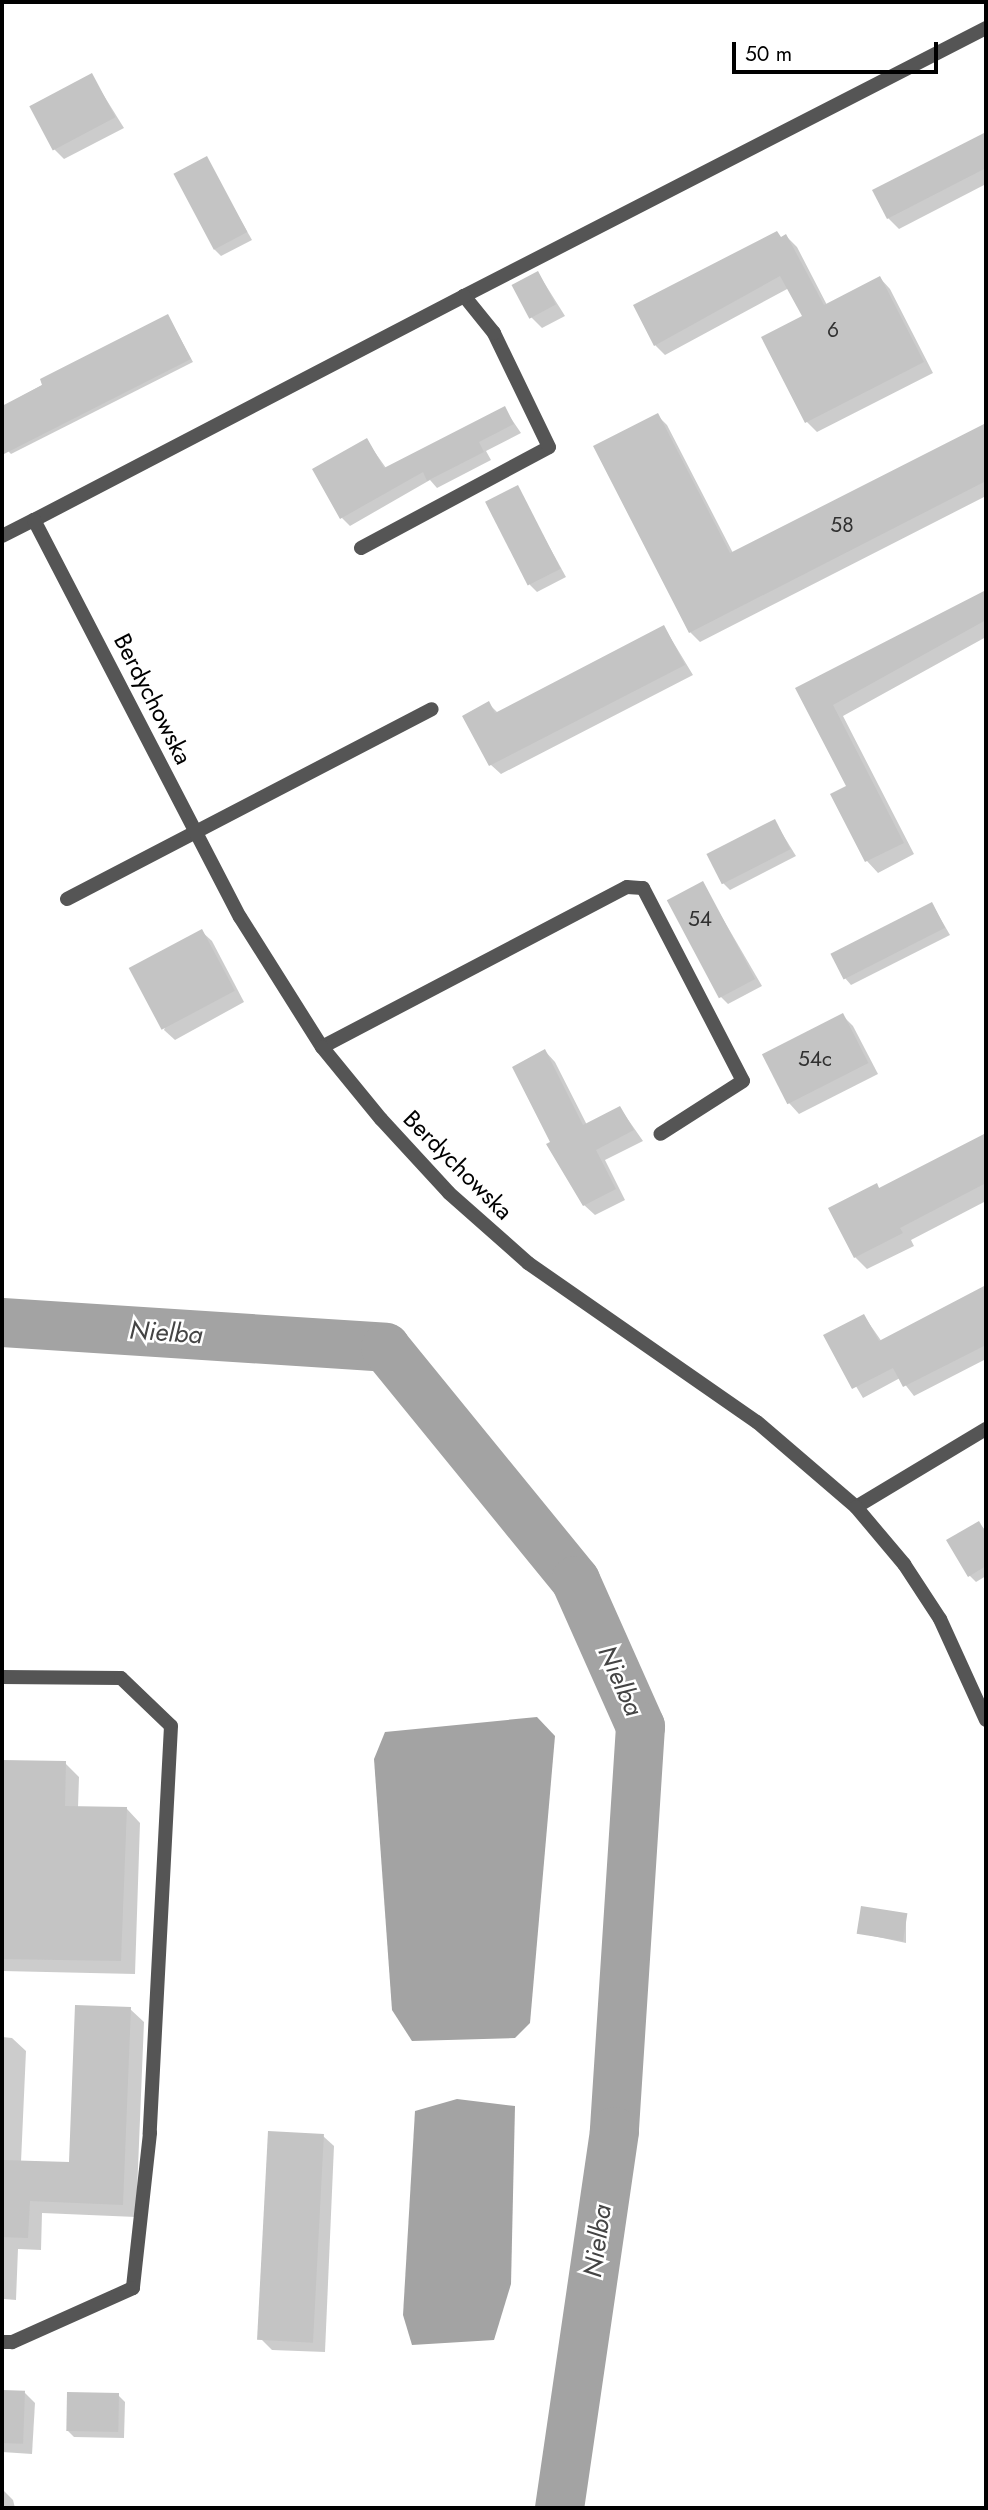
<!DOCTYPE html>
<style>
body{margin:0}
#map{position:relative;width:988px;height:2510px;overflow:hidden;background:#fff;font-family:Jost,sans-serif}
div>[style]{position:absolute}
.water>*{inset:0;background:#a3a3a3}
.shadow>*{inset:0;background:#0003}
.river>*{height:49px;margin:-24.5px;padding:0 24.5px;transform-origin:24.5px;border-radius:24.5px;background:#a3a3a3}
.building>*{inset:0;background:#c4c4c4;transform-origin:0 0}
.service>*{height:14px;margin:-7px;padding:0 7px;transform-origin:7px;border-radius:7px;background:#555}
.minor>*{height:14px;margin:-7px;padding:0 7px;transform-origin:7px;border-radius:7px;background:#555}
.tertiary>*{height:14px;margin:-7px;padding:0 7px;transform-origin:7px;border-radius:7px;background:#555}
span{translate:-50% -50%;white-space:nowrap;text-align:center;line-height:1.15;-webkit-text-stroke:5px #fff;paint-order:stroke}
.number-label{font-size:21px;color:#313131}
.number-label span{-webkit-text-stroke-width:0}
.street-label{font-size:24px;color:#000}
.water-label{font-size:26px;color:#444;font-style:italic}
.frame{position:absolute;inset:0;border:4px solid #000;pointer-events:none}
.scale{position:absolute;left:732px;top:42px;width:206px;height:32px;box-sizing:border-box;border:4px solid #000;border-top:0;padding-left:9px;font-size:21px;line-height:24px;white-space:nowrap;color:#000;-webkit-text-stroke:5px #fff;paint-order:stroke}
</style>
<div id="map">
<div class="water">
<i style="clip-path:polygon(537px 1717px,555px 1736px,530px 2023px,515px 2038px,412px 2041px,392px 2010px,374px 1759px,385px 1732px)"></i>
<i style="clip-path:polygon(457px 2099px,515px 2106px,511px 2284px,494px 2340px,412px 2345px,403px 2315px,415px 2111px)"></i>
</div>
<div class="shadow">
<i style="clip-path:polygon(91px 75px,124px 128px,64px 159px,53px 148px)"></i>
<i style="clip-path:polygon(986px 134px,986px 184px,899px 229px,888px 218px,874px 191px)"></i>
<i style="clip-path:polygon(206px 159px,252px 240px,221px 256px,214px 249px)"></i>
<i style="clip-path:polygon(786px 236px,797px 247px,827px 305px,880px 278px,890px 289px,933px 373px,817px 432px,806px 421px,805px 316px,789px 288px,665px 355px,655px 345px)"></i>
<i style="clip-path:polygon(538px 273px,565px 316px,542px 328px,531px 317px)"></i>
<i style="clip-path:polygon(168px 316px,193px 362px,11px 454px,8px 451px,2px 440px,2px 407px)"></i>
<i style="clip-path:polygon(504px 408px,521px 433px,486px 451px,491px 460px,437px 488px,430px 480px,350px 526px,342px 518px,367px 441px,386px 468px)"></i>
<i style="clip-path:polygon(657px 415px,667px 425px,733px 553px,986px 424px,986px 496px,700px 642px,690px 632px)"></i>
<i style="clip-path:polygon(517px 488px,566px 577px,537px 592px,530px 585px)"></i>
<i style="clip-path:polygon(986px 592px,986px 637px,843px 716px,914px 854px,878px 873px,867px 861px,832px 795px,848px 787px,797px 689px)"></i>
<i style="clip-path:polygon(664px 627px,693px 675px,501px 774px,491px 765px,488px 703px,498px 713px)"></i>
<i style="clip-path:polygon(775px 822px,796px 856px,730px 890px,723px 883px)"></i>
<i style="clip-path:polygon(702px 883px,762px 986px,728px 1004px,721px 997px)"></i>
<i style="clip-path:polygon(932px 904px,950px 935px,851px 985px,845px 978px)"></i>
<i style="clip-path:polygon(201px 931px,212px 941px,244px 1002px,175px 1040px,164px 1030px)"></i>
<i style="clip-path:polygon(842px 1015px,853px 1026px,878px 1074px,799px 1114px,789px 1103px,764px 1055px)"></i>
<i style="clip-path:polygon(545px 1051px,555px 1062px,587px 1125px,620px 1108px,643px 1141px,605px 1160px,625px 1200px,595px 1215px,584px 1205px,553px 1143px)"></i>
<i style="clip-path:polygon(986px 1135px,986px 1201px,911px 1240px,914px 1246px,867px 1269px,855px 1257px,876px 1185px,881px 1190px)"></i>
<i style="clip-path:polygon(986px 1287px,986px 1359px,914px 1396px,900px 1378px,863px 1398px,826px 1336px,864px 1316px,882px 1342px)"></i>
<i style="clip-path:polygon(979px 1523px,986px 1531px,986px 1576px,976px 1582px,969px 1575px)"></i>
<i style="clip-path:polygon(2px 1762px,65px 1763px,79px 1777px,78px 1808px,127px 1809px,140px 1823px,135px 1974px,2px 1971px)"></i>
<i style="clip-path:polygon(906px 1915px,906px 1943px,859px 1933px)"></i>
<i style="clip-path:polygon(130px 2009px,144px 2022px,136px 2217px,42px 2213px,41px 2250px,18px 2249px,16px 2300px,4px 2299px,2px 2321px,2px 2037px,12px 2038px,26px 2051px,21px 2162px,70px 2164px)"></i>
<i style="clip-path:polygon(323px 2136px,334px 2146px,325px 2352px,272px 2350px,261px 2339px)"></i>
<i style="clip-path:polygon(2px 2391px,24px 2392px,35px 2403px,32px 2454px,2px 2452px)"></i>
<i style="clip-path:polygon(118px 2395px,125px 2402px,124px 2438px,74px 2437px,67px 2430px)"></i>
<i style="clip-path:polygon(2px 2489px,13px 2500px,15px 2508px,2px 2508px)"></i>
</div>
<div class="river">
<i style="left:2px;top:1322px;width:384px;rotate:3.7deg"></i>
<i style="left:385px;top:1347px;width:301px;rotate:50.8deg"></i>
<i style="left:575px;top:1580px;width:160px;rotate:66deg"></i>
<i style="left:640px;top:1726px;width:406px;rotate:93.7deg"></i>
<i style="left:614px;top:2131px;width:381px;rotate:98.3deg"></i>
</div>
<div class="building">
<i style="left:92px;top:73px;width:50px;height:71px;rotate:62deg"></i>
<i style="clip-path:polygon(986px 132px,986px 168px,887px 219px,872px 190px)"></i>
<i style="left:207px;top:156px;width:86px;height:38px;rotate:62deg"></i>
<i style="clip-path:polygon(777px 231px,781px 237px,786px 234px,824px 305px,880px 276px,924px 362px,805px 423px,761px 337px,802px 316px,780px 276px,654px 346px,633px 305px)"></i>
<i style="left:538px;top:271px;width:38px;height:30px;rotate:62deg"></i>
<i style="clip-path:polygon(168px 314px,191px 359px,2px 455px,2px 406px,42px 385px,40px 379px)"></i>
<i style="clip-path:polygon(505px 406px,514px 424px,479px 442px,484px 452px,427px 481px,423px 472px,340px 519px,312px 469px,367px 438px,384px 468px)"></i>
<i style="clip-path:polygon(658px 413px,730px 553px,986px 423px,986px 481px,689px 633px,593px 446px)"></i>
<i style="left:518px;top:485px;width:94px;height:37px;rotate:63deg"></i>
<i style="clip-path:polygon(986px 590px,986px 620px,833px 705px,904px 843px,865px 862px,830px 794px,846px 786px,795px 688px)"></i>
<i style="clip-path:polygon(664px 625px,685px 665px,489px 766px,462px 716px,489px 701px,495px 713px)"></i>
<i style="left:775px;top:819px;width:34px;height:77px;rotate:63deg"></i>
<i style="left:703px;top:881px;width:111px;height:41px;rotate:62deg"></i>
<i style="left:932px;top:902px;width:29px;height:114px;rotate:63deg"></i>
<i style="left:202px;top:929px;width:70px;height:83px;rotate:62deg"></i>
<i style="left:843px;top:1013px;width:56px;height:91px;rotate:63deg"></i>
<i style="clip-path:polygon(545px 1049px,583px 1125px,620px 1106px,634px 1130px,596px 1150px,616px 1189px,583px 1206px,546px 1144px,550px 1142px,512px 1067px)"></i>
<i style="clip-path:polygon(986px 1133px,986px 1183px,900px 1228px,903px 1233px,854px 1258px,828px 1208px,877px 1183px,879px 1188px)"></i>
<i style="clip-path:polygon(986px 1285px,986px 1345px,903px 1387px,893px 1368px,852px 1389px,823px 1335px,864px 1314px,879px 1341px)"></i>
<i style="clip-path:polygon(979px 1521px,986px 1533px,986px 1566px,968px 1577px,946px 1540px)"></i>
<i style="clip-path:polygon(2px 1760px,66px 1761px,65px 1806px,127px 1807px,121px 1961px,2px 1959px)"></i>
<i style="left:861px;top:1906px;width:47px;height:28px;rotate:9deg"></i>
<i style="clip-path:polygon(75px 2005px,131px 2007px,123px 2205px,30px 2201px,28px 2238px,2px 2237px,2px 2160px,69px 2162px)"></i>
<i style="left:268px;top:2131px;width:56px;height:209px;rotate:3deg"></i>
<i style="left:2px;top:2390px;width:23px;height:53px;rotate:2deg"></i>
<i style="left:67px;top:2392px;width:52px;height:39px;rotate:1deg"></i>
</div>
<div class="service">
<i style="left:361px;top:548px;width:213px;rotate:-28.2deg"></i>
<i style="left:549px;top:447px;width:127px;rotate:-115.8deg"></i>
<i style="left:494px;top:333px;width:48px;rotate:-129deg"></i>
<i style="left:464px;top:296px;width:587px;rotate:-27.18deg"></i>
<i style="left:67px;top:899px;width:411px;rotate:-27.5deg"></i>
<i style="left:322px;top:1047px;width:344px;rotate:-27.7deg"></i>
<i style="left:627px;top:887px;width:16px;rotate:4deg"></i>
<i style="left:643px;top:888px;width:217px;rotate:62.6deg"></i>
<i style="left:743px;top:1081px;width:98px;rotate:147.4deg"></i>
<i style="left:856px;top:1507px;width:152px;rotate:-31deg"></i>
<i style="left:2px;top:1677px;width:119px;rotate:0.5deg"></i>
<i style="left:121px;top:1678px;width:69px;rotate:43.8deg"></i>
<i style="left:171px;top:1726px;width:408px;rotate:93deg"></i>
<i style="left:150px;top:2133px;width:156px;rotate:96.3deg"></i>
<i style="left:133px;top:2288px;width:133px;rotate:155.9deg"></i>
<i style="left:12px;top:2342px;width:10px;rotate:180deg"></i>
</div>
<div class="minor">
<i style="left:34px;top:520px;width:485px;rotate:-27.5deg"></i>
</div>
<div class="tertiary">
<i style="left:2px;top:536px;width:36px;rotate:-27deg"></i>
<i style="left:34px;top:520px;width:447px;rotate:62.6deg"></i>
<i style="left:240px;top:917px;width:154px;rotate:57.8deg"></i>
<i style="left:322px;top:1047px;width:93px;rotate:50.7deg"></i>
<i style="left:381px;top:1119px;width:100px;rotate:47.4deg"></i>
<i style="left:449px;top:1193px;width:106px;rotate:41.5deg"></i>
<i style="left:528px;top:1263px;width:279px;rotate:34.8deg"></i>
<i style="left:757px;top:1422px;width:130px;rotate:40.6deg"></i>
<i style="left:856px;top:1507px;width:75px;rotate:49.9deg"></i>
<i style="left:904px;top:1564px;width:66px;rotate:56.8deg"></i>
<i style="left:940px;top:1619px;width:111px;rotate:65.5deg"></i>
</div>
<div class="number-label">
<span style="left:833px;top:330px">6</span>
<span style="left:842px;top:525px">58</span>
<span style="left:700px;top:919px">54</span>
<span style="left:815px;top:1059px">54c</span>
</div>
<div class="street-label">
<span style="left:153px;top:699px;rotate:63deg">Berdychowska</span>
<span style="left:458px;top:1165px;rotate:45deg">Berdychowska</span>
</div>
<div class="water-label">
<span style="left:166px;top:1333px;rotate:4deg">Nielba</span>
<span style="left:620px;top:1681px;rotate:66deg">Nielba</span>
<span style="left:598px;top:2241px;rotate:-82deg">Nielba</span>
</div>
<div class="frame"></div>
<div class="scale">50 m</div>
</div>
